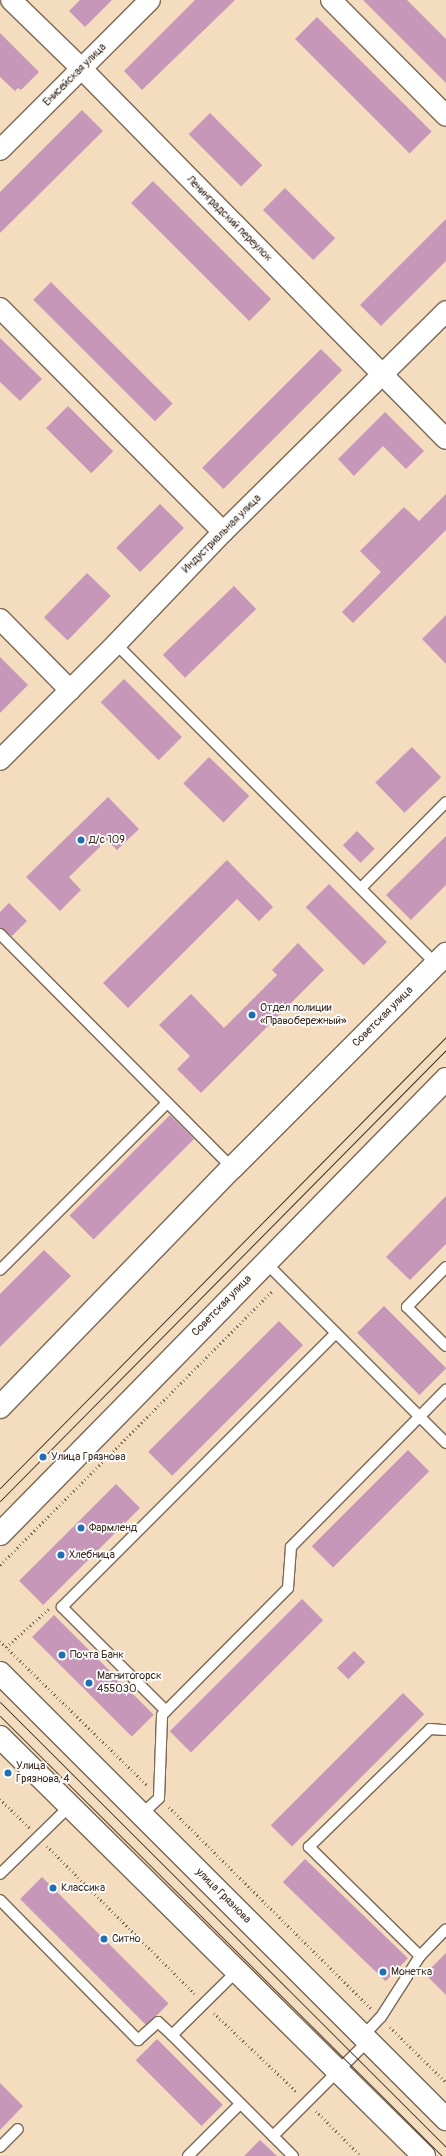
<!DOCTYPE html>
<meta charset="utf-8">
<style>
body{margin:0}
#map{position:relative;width:446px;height:2156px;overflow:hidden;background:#f4dcbe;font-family:Pangolin,sans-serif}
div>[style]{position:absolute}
.building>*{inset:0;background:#c797b9;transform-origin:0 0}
.path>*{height:2.5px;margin-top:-1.25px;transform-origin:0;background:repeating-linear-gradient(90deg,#7c6856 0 1px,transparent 0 4px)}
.roads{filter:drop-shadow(1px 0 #7c6856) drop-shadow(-1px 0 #7c6856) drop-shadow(0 1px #7c6856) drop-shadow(0 -1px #7c6856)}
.service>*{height:10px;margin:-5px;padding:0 5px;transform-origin:5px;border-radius:5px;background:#fff}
.minor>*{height:20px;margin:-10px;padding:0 10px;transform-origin:10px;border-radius:10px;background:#fff}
.primary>*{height:22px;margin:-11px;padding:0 11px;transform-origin:11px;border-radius:11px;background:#fff}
.tram>*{height:1px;margin:-0.5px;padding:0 0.5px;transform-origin:0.5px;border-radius:0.5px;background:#3b2a1e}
.dots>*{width:11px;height:11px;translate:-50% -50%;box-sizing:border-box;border:2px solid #fff;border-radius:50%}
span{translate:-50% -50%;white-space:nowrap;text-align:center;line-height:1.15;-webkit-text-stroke:3.5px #fff;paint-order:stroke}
.street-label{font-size:11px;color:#3b2a1e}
.poi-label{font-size:11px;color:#3b2a1e}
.left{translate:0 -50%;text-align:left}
</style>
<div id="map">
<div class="building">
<i style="clip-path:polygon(80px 0,112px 0,85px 27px,69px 11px)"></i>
<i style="clip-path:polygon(195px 0,235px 0,142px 90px,124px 71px)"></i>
<i style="clip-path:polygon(363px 0,407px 0,446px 39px,446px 83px)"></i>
<i style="left:317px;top:17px;width:162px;height:31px;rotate:45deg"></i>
<i style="clip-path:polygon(0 33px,39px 72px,21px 90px,18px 88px,15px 91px,0 77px)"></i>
<i style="clip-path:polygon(82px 110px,103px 131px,0 233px,0 192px)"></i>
<i style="left:210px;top:113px;width:74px;height:30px;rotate:45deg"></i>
<i style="left:153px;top:181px;width:167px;height:31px;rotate:45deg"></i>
<i style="left:285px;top:188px;width:71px;height:31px;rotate:45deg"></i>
<i style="clip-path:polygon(446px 219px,446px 261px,381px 326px,360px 305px)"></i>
<i style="left:51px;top:282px;width:172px;height:25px;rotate:45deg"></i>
<i style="clip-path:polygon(0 338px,42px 379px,20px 401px,0 382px)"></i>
<i style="left:321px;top:349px;width:30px;height:168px;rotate:45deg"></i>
<i style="left:68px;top:406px;width:64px;height:31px;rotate:45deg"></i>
<i style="clip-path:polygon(385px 412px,424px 451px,406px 469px,383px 446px,354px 476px,338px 459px)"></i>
<i style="clip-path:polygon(446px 494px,446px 530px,353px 623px,342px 612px,381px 572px,360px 551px,404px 507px,419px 521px)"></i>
<i style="left:160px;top:504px;width:34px;height:62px;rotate:45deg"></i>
<i style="left:87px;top:573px;width:33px;height:62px;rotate:44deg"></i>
<i style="left:234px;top:586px;width:32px;height:99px;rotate:46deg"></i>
<i style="clip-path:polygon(446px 615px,446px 664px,422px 639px)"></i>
<i style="clip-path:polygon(0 657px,28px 685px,0 713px)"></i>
<i style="left:124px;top:679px;width:82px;height:33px;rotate:45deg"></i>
<i style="left:412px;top:747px;width:42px;height:51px;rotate:46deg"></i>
<i style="left:209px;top:757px;width:56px;height:37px;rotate:44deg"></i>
<i style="clip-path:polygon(108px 797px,139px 829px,117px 850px,107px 840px,69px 877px,81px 890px,60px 911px,26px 877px)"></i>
<i style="left:357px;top:831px;width:25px;height:20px;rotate:45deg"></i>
<i style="clip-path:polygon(446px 836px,446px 885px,411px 920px,386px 895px)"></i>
<i style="clip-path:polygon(227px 860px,273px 907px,259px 921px,237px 899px,128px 1008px,103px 983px)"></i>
<i style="left:329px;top:884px;width:82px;height:33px;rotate:45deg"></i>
<i style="clip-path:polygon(9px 903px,27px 921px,12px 936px,0 928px,0 912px)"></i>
<i style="clip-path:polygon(298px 943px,324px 970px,201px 1093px,177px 1069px,190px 1056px,159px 1025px,191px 994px,224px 1028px,277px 975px,272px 970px)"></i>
<i style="left:170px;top:1115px;width:34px;height:142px;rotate:45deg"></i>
<i style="clip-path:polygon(446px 1196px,446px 1244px,410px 1280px,386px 1257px)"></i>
<i style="clip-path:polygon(44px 1250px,71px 1276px,0 1347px,0 1294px)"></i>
<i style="left:384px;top:1306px;width:88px;height:38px;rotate:45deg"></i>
<i style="left:279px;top:1321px;width:34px;height:185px;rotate:45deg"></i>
<i style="left:408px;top:1450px;width:30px;height:136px;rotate:45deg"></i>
<i style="left:116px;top:1484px;width:34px;height:137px;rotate:45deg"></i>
<i style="left:302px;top:1599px;width:30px;height:187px;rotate:45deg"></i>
<i style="left:54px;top:1615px;width:141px;height:31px;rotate:45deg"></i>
<i style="left:354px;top:1651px;width:16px;height:24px;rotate:45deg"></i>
<i style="left:403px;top:1693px;width:30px;height:187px;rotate:45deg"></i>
<i style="left:305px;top:1859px;width:143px;height:32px;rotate:44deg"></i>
<i style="left:42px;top:1877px;width:179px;height:31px;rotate:45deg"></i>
<i style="clip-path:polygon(446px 1953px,446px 1995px,425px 1974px)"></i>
<i style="left:157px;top:2039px;width:93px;height:30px;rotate:45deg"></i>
<i style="clip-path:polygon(0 2083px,23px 2106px,0 2130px)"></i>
<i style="clip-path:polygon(260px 2140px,277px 2156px,244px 2156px)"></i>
</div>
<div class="path">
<i style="left:0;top:1565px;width:387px;rotate:-45.2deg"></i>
<i style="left:0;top:1641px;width:206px;rotate:44.4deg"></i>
<i style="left:6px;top:1647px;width:57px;rotate:-41.5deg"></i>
<i style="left:0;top:1799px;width:42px;rotate:44deg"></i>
<i style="left:169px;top:1807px;width:285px;rotate:44.9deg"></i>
<i style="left:47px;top:1846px;width:209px;rotate:45deg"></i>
<i style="left:214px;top:2013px;width:115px;rotate:43.6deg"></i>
<i style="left:390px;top:2027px;width:78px;rotate:44.5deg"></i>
<i style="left:316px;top:2111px;width:64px;rotate:45deg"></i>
</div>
<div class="roads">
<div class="service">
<i style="left:116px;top:644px;width:453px;rotate:45deg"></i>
<i style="left:361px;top:888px;width:121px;rotate:-45.3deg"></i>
<i style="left:0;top:934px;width:330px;rotate:45.2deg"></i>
<i style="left:265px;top:1262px;width:256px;rotate:45deg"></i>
<i style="left:446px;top:1267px;width:56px;rotate:134.3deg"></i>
<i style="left:407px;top:1307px;width:55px;rotate:45deg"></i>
<i style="left:0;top:1270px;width:236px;rotate:-45deg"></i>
<i style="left:166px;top:1711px;width:147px;rotate:-135deg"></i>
<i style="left:62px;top:1607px;width:387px;rotate:-45deg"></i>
<i style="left:142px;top:1814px;width:23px;rotate:-43deg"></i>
<i style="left:159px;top:1798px;width:83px;rotate:-87.9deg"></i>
<i style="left:162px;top:1715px;width:179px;rotate:-45.2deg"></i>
<i style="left:288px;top:1588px;width:41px;rotate:-85.8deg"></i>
<i style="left:291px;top:1547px;width:221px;rotate:-45.4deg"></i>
<i style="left:0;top:1874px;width:98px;rotate:-44.2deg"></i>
<i style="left:0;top:1900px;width:197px;rotate:45.4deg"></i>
<i style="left:138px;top:2040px;width:27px;rotate:-42deg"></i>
<i style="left:158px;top:2022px;width:19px;rotate:43deg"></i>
<i style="left:420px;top:1956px;width:156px;rotate:-135.5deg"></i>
<i style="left:309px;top:1847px;width:169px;rotate:-44.3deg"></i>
<i style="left:430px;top:1729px;width:16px;rotate:4deg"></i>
<i style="left:237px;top:1971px;width:91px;rotate:135.4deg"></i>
<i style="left:172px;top:2035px;width:171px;rotate:45deg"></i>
<i style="left:363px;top:2036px;width:26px;rotate:-47deg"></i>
<i style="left:381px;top:2017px;width:72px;rotate:-57.4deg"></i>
<i style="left:420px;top:1956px;width:37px;rotate:-46deg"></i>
<i style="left:273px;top:2136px;width:134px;rotate:-45deg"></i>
<i style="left:0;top:2147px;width:25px;rotate:-45deg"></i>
<i style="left:188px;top:2156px;width:74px;rotate:-45deg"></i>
</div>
<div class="minor">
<i style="left:11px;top:0;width:98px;rotate:44.2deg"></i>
<i style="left:81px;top:68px;width:520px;rotate:45.47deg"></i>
<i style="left:331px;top:0;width:163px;rotate:45.2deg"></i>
<i style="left:0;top:150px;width:212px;rotate:-45deg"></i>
<i style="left:0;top:308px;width:316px;rotate:45.1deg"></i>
<i style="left:0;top:619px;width:100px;rotate:45.4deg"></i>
<i style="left:0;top:760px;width:164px;rotate:-45deg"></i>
<i style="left:116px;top:644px;width:155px;rotate:-46.3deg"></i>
<i style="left:223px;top:532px;width:314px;rotate:-44.7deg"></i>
</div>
<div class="primary">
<i style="left:0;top:1407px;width:333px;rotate:-45.9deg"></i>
<i style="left:232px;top:1168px;width:303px;rotate:-45deg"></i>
<i style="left:0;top:1534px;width:637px;rotate:-45.57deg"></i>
<i style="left:0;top:1673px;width:631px;rotate:45deg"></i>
<i style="left:0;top:1737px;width:596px;rotate:44.66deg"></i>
</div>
</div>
<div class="tram">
<i style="left:0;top:1488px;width:634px;rotate:-45.32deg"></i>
<i style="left:0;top:1501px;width:634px;rotate:-45.32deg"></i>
<i style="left:0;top:1702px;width:630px;rotate:44.94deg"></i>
<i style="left:0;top:1716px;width:624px;rotate:44.87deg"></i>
</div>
<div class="dots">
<i style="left:81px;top:840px;background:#1f6fb2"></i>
<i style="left:252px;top:1015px;background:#1f6fb2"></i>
<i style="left:43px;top:1457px;background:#1f6fb2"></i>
<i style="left:81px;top:1528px;background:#1f6fb2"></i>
<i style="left:61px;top:1555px;background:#1f6fb2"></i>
<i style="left:62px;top:1655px;background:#1f6fb2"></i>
<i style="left:89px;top:1683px;background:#1f6fb2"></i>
<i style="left:8px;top:1773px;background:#1f6fb2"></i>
<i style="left:53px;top:1888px;background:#1f6fb2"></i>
<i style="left:104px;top:1939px;background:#1f6fb2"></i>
<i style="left:383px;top:1972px;background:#1f6fb2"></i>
</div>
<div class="street-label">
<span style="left:75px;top:75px;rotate:-45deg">Енисейская улица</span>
<span style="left:229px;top:219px;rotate:45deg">Ленинградский переулок</span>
<span style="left:222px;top:534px;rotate:-45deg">Индустриальная улица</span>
<span style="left:383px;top:1017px;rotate:-45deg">Советская улица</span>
<span style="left:222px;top:1306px;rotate:-46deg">Советская улица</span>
<span style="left:223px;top:1896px;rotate:45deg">улица Грязнова</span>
</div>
<div class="poi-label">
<span class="left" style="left:89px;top:840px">Д/с 109</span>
<span class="left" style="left:260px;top:1015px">Отдел полиции<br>«Правобережный»</span>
<span class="left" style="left:51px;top:1457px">Улица Грязнова</span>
<span class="left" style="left:89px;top:1528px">Фармленд</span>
<span class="left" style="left:69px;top:1555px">Хлебница</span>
<span class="left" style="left:70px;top:1655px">Почта Банк</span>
<span class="left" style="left:97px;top:1683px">Магнитогорск<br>455030</span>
<span class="left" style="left:16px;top:1773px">Улица<br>Грязнова, 4</span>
<span class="left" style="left:61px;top:1888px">Классика</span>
<span class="left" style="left:112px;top:1939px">Ситно</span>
<span class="left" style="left:391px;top:1972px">Монетка</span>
</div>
</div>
